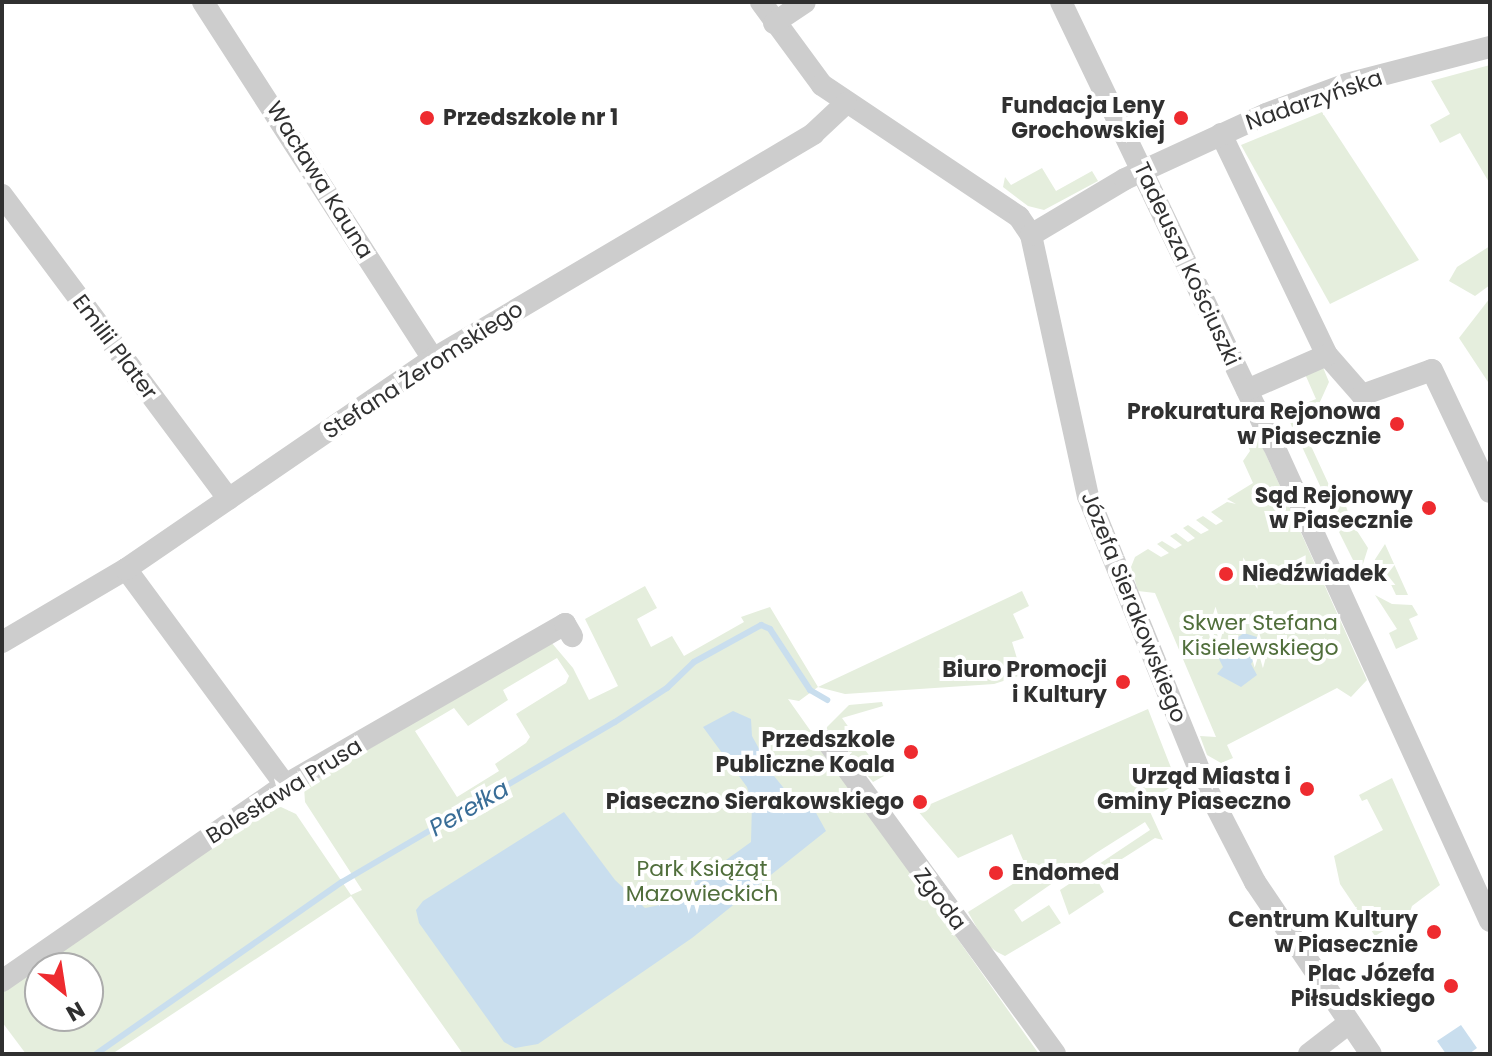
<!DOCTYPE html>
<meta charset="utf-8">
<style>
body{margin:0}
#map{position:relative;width:1492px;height:1056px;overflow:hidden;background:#fff;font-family:Poppins,sans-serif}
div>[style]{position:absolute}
.green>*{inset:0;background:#e5eedd}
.water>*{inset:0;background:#c9deee}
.stream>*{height:6px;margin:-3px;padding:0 3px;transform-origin:3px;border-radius:3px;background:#c9deee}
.minor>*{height:22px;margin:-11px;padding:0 11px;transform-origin:11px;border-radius:11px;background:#cdcdcd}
.dots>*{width:22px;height:22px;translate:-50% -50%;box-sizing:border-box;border:4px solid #fff;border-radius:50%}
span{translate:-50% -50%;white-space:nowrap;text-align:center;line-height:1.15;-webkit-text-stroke:8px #fff;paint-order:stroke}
.street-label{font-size:22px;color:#303030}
.poi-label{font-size:22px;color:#303030;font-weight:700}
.right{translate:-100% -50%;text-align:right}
.left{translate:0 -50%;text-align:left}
.park-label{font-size:22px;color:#506e3b}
.water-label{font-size:24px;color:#396d97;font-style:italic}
.frame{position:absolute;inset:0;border:4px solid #303030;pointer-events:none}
.north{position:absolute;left:24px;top:952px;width:80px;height:80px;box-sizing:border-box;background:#fff;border:2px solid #acacac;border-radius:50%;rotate:150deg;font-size:22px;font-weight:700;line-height:32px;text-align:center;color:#303030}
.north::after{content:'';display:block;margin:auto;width:28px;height:36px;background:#ee2b2f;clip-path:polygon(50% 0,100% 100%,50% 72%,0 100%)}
</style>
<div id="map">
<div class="green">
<i style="clip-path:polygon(1490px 65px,1490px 184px,1460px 133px,1440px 143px,1430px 125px,1450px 114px,1431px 81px)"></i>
<i style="clip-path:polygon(1322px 112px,1419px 260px,1330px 304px,1241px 145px)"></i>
<i style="clip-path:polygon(1042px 168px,1056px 191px,1092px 171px,1098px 181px,1044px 210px,1028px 206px,1003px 187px,1005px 177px,1011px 185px)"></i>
<i style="clip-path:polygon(1490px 246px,1490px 285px,1475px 296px,1449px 281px,1457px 267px)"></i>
<i style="clip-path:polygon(1490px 298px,1490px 385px,1459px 338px)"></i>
<i style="clip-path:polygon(1322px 365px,1329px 382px,1319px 404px,1323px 413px,1292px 427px,1290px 422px,1303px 415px,1299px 406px,1316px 399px,1305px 374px)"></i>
<i style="clip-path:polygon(1247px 432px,1258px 437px,1367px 680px,1351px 697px,1337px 688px,1227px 745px,1233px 758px,1221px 763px,1207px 755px,1200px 736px,1216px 737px,1155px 593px,1138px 591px,1131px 567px,1135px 557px,1148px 549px,1161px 557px,1169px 553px,1157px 544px,1162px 541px,1175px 549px,1182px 545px,1170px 536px,1176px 533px,1188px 542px,1195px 538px,1183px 528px,1188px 525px,1201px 534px,1209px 530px,1196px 520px,1203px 516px,1216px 525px,1223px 521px,1211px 512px,1227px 502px,1236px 504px,1227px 499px,1253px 483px,1243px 461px,1250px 451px,1243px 434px)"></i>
<i style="clip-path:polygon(1298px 438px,1315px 438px,1311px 446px,1329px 485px,1338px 484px,1352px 523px,1368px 548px,1362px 567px,1356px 566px,1339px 532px,1344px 527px,1337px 513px,1333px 514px)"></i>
<i style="clip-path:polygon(1385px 544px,1408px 595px,1396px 595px,1386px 574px,1375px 579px,1372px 564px)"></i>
<i style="clip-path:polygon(evenodd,645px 586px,657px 608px,637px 619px,651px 647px,672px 636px,684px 656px,744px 622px,741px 617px,770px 607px,818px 687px,1022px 591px,1029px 606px,1013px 614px,1024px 638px,1012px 642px,1022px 675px,994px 684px,845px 694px,818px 687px,799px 701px,788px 699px,1039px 1054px,463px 1054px,351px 896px,112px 1054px,26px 1054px,2px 1022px,2px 991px,266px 810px,281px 807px,296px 814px,351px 895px,362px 890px,305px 802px,304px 787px,551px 642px,573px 668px,589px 700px,618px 686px,585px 619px,645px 586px,557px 658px,569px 676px,566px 683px,516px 714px,530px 737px,526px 743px,495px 764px,499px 771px,457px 797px,415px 731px,454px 708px,468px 726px,508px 700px,503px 690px,557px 658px,645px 586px,40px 968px,88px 968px,88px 1016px,40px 1016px,40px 968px)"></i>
<i style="clip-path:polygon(1375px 595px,1392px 604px,1412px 605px,1418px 615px,1409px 619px,1418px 639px,1396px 649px,1389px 633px,1397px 629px)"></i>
<i style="clip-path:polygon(882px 702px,883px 706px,842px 718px,884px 776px,873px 782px,826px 728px,849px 705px)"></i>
<i style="clip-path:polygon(1148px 709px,1177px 783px,1146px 803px,1163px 840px,1155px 838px,1095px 876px,1104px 892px,1069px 915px,1060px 890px,1150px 830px,1145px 822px,1096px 853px,1014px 910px,1022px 922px,1049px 905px,1061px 923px,1005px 956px,997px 952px,986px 944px,968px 912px,1029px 874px,1012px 834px,958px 858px,917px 810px)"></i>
<i style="clip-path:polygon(1392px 778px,1440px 885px,1412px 906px,1409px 915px,1375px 936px,1340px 884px,1334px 856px,1383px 830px,1367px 799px,1362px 801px,1359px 795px)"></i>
</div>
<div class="water">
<i style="clip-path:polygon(1244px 633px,1257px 637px,1262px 647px,1251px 664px,1257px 675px,1241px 687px,1217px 674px,1223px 667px,1212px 645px,1231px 642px)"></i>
<i style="clip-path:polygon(733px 711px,751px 719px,752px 736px,774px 776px,791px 797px,815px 811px,826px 831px,692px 938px,538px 1044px,515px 1048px,504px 1042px,419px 923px,416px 910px,423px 901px,564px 812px,615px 880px,645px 908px,665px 904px,751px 842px,752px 803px,747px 787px,703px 727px)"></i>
<i style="clip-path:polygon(1461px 1025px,1477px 1048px,1469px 1054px,1446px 1054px,1437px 1041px)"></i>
</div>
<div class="stream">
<i style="left:96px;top:1054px;width:300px;rotate:-35deg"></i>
<i style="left:342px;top:882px;width:316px;rotate:-30.4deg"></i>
<i style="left:615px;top:722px;width:62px;rotate:-33.2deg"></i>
<i style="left:667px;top:688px;width:37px;rotate:-44deg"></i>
<i style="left:694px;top:662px;width:77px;rotate:-28.9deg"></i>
<i style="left:761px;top:625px;width:10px;rotate:24deg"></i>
<i style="left:770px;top:629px;width:73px;rotate:56.7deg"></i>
<i style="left:810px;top:690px;width:20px;rotate:30deg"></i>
</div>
<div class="minor">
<i style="left:203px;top:2px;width:425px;rotate:57.2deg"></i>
<i style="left:761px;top:2px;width:103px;rotate:53.7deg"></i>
<i style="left:822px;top:85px;width:237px;rotate:33.8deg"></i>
<i style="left:1019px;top:217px;width:22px;rotate:56deg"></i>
<i style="left:1031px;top:235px;width:267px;rotate:77.7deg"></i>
<i style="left:1088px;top:496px;width:314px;rotate:67.9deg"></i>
<i style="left:1206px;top:787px;width:107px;rotate:62.7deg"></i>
<i style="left:1255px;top:882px;width:207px;rotate:56deg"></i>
<i style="left:1061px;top:2px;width:490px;rotate:64.4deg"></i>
<i style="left:1273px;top:444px;width:524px;rotate:65.54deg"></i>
<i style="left:774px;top:23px;width:37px;rotate:-34deg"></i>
<i style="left:1221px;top:134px;width:245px;rotate:64.4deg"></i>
<i style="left:1327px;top:355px;width:53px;rotate:48.8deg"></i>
<i style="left:1362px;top:395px;width:74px;rotate:-19.7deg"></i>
<i style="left:1432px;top:370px;width:135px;rotate:64.6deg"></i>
<i style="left:2px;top:195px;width:379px;rotate:53.3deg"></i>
<i style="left:1031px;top:235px;width:109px;rotate:-30.8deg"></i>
<i style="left:1125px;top:179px;width:155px;rotate:-24.7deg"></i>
<i style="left:1266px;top:114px;width:86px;rotate:-20.3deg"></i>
<i style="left:1347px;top:84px;width:148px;rotate:-14.5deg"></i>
<i style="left:1247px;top:390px;width:87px;rotate:-23.6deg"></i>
<i style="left:126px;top:569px;width:268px;rotate:53.6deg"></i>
<i style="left:2px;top:642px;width:144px;rotate:-30.5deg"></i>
<i style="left:126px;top:569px;width:372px;rotate:-34.4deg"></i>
<i style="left:433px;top:359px;width:442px;rotate:-30.6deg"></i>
<i style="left:813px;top:134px;width:45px;rotate:-43.2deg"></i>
<i style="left:827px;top:741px;width:387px;rotate:53.9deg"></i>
<i style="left:2px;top:981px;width:344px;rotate:-34.7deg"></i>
<i style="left:285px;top:785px;width:323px;rotate:-29.9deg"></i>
<i style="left:565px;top:624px;width:14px;rotate:60deg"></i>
<i style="left:1309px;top:1054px;width:51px;rotate:-37.8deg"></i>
</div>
<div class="dots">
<i style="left:427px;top:118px;background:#ee2b2f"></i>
<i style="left:1181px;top:118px;background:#ee2b2f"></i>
<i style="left:1397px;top:424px;background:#ee2b2f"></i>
<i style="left:1429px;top:508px;background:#ee2b2f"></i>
<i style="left:1226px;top:574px;background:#ee2b2f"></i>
<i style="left:1123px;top:682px;background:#ee2b2f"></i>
<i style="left:911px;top:752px;background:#ee2b2f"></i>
<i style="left:1307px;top:789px;background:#ee2b2f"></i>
<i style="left:920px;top:802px;background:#ee2b2f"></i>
<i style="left:996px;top:873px;background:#ee2b2f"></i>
<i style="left:1434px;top:932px;background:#ee2b2f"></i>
<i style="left:1451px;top:986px;background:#ee2b2f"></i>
</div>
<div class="street-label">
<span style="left:1314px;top:100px;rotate:-19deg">Nadarzyńska</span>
<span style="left:320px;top:180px;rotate:58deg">Wacława Kauna</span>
<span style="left:1187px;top:264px;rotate:65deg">Tadeusza Kościuszki</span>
<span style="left:115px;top:347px;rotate:53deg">Emilii Plater</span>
<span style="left:423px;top:370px;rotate:-33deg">Stefana Żeromskiego</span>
<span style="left:1134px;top:607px;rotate:68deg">Józefa Sierakowskiego</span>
<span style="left:284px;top:791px;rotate:-32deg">Bolesława Prusa</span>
<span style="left:940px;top:899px;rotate:53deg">Zgoda</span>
</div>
<div class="poi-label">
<span class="right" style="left:1165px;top:118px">Fundacja Leny<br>Grochowskiej</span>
<span class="left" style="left:443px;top:118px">Przedszkole nr 1</span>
<span class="right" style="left:1381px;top:424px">Prokuratura Rejonowa<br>w Piasecznie</span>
<span class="right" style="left:1413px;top:508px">Sąd Rejonowy<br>w Piasecznie</span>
<span class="left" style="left:1242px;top:574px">Niedźwiadek</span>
<span class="right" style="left:1107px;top:682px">Biuro Promocji<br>i Kultury</span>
<span class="right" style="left:895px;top:752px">Przedszkole<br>Publiczne Koala</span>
<span class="right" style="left:1291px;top:789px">Urząd Miasta i<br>Gminy Piaseczno</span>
<span class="right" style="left:904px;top:802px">Piaseczno Sierakowskiego</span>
<span class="left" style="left:1012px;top:873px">Endomed</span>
<span class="right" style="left:1418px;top:932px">Centrum Kultury<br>w Piasecznie</span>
<span class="right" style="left:1435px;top:986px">Plac Józefa<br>Piłsudskiego</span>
</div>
<div class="park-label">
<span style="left:1260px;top:635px">Skwer Stefana<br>Kisielewskiego</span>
<span style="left:702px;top:881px">Park Książąt<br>Mazowieckich</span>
</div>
<div class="water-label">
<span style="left:469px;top:808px;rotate:-30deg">Perełka</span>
</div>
<div class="frame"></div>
<div class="north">N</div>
</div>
